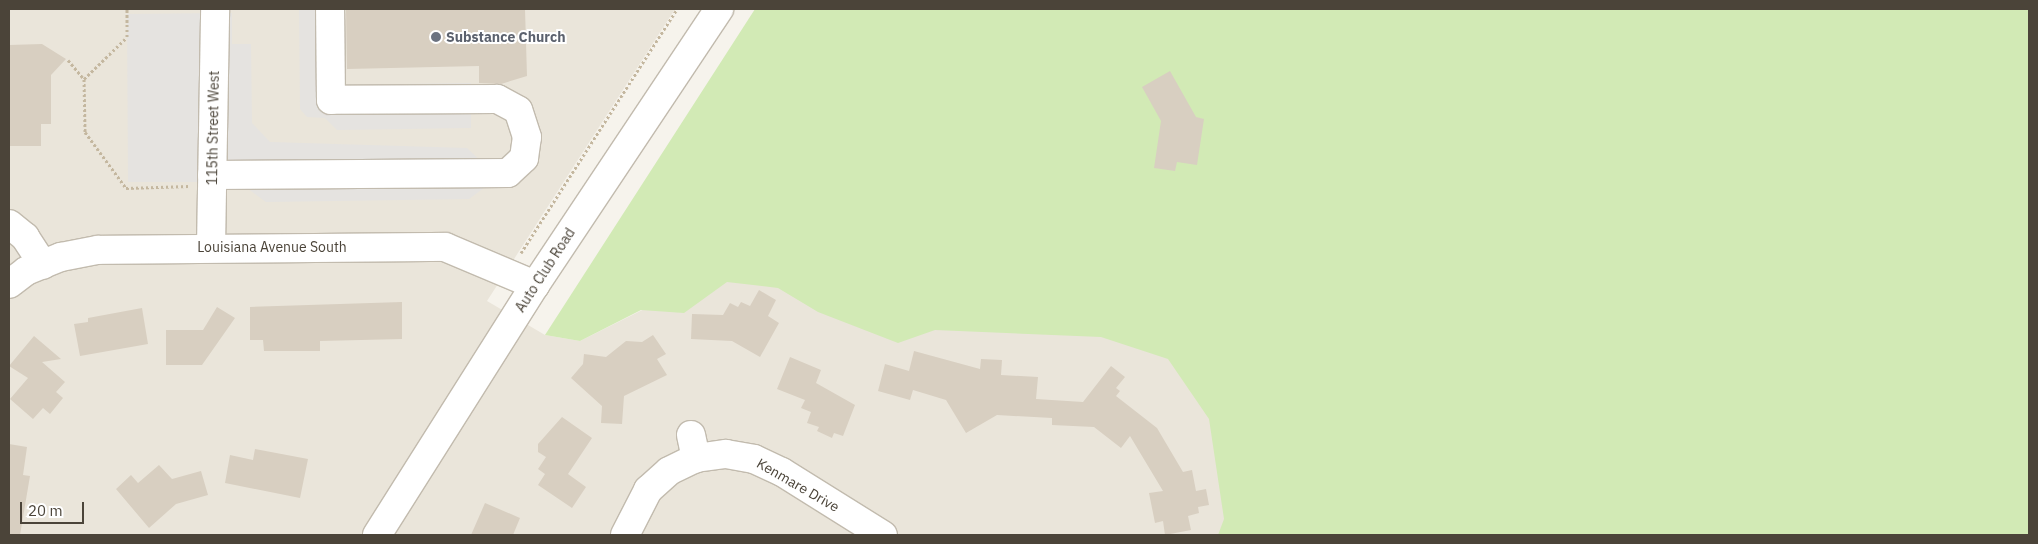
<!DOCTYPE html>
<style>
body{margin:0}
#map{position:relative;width:2038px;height:544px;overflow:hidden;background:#f6f3ec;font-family:"IBM Plex Sans",sans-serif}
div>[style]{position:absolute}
.residential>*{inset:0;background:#eae5da}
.green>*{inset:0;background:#d2eab5}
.parking>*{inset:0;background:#e5e3e0}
.building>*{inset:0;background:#d8cfc1}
.path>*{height:3px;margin-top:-1.5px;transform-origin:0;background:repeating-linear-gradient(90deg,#c4b79f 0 2.5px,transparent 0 5px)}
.roads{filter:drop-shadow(1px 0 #c2bbae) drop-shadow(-1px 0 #c2bbae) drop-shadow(0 1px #c2bbae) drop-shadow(0 -1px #c2bbae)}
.minor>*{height:28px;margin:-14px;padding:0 14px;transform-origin:14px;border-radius:14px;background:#fff}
.dots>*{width:14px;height:14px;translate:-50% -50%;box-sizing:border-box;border:2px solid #fff;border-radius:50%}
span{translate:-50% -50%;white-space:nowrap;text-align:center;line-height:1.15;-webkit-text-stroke:4px #fff;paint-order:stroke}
.worship-label{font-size:14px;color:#5b616d;font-weight:700}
.left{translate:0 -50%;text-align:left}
.street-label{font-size:14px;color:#4b4439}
.frame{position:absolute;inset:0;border:10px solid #4b4439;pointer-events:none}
.scale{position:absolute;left:20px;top:502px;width:64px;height:22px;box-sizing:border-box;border:2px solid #4b4439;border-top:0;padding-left:6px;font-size:15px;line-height:18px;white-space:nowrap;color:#4b4439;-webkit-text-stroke:4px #fff;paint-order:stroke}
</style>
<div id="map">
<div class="residential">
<i style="clip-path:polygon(9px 9px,675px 9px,487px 301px,545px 335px,580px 341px,777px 243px,1280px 350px,1253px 535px,9px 535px)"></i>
</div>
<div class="green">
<i style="clip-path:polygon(755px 9px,2029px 9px,2029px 535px,1218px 535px,1224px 519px,1209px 419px,1168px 359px,1101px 337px,935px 330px,898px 343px,818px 312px,778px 288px,727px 282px,684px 313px,641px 310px,580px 341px,545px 335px)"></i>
</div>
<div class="parking">
<i style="clip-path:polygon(299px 9px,339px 9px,340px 85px,471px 83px,471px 128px,337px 130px,325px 118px,307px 117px,300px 109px)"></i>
<i style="clip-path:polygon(232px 13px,232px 44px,251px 44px,252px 123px,270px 142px,467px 148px,488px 168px,488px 185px,469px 199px,266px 202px,247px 188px,202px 182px,128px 182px,127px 14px)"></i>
</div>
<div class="building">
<i style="clip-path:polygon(346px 9px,525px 9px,527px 76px,501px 84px,479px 83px,479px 66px,347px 69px)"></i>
<i style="clip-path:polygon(42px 44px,66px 59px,51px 75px,51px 124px,41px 124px,41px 146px,9px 146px,9px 45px)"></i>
<i style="clip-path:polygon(1170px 71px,1196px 117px,1204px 119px,1197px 165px,1177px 162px,1175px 171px,1154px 168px,1161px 121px,1142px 87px)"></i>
<i style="clip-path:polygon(759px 290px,776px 300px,768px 316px,779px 323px,760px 357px,732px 341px,691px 339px,692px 314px,723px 315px,730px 303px,738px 307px,741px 302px,750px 306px)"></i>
<i style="clip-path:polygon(402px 302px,402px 339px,320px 341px,320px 351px,264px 351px,263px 340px,250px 340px,250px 307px)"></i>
<i style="clip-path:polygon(217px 307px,235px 318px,202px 365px,166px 365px,166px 330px,203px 330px)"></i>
<i style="clip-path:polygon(142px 308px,148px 344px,80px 356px,74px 324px,88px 322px,88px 318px)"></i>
<i style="clip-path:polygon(653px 335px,666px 354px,657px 359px,667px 375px,624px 396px,622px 424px,601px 423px,602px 406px,571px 378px,583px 364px,584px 354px,606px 357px,626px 341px,642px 342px)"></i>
<i style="clip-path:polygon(34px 336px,61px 359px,42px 362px,65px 382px,56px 392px,63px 398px,50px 414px,43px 408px,33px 419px,10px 399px,28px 378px,9px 366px)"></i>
<i style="clip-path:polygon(914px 351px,980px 369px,981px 359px,1002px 360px,1001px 375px,1038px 377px,1036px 399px,1083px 402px,1111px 366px,1125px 377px,1116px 388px,1120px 391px,1116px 396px,1157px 428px,1183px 472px,1192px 470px,1196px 491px,1206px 489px,1209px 505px,1198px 507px,1199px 513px,1188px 516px,1191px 530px,1165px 535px,1163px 521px,1155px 523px,1149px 493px,1163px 491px,1130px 436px,1121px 448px,1094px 427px,1052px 425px,1052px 418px,997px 415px,966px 433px,946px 400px,913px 390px,910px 400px,878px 391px,885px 364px,909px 371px)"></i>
<i style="clip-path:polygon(790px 357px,821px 370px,816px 383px,855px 405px,843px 436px,834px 433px,832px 438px,817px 431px,819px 427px,807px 423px,811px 412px,801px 408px,805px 400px,777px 389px)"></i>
<i style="clip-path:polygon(562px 417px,592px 438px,568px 474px,586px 487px,572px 508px,538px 485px,545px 474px,538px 469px,546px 457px,538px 452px,538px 444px)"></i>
<i style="clip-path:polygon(9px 444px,27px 447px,23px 475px,30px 476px,20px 535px,9px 535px)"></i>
<i style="clip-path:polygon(255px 449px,308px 459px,300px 498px,225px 483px,230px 455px,253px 460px)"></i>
<i style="clip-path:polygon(159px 465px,172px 479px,201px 471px,208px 495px,176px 504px,149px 528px,116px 489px,131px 475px,138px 483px)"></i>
<i style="clip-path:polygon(485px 503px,520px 518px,513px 535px,471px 535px)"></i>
</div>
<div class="path">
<i style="left:68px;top:60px;width:25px;rotate:50deg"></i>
<i style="left:84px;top:79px;width:60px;rotate:-44.3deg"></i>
<i style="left:127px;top:37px;width:28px;rotate:-90deg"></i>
<i style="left:84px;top:79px;width:53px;rotate:88.9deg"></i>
<i style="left:85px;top:132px;width:69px;rotate:53.8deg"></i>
<i style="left:126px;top:188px;width:63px;rotate:-1.8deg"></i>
<i style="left:521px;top:253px;width:290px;rotate:-57.4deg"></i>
</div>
<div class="roads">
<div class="minor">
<i style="left:212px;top:175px;width:296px;rotate:-0.4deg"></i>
<i style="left:508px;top:173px;width:22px;rotate:-43deg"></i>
<i style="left:524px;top:158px;width:21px;rotate:-82deg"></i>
<i style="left:527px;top:137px;width:28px;rotate:-108deg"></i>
<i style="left:518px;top:110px;width:24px;rotate:-152deg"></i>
<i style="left:497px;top:99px;width:166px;rotate:179.7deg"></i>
<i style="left:331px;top:100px;width:91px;rotate:-90.6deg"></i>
<i style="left:9px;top:224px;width:21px;rotate:39deg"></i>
<i style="left:25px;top:237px;width:33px;rotate:57deg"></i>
<i style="left:211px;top:247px;width:238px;rotate:-89deg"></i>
<i style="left:9px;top:284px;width:21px;rotate:-37deg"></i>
<i style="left:26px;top:271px;width:38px;rotate:-22deg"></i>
<i style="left:61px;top:257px;width:38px;rotate:-11deg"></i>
<i style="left:98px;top:250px;width:347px;rotate:-0.5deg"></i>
<i style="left:445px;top:247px;width:98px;rotate:22.9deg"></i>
<i style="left:691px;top:435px;width:24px;rotate:78deg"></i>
<i style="left:377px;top:535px;width:296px;rotate:-57.7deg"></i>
<i style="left:535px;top:285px;width:332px;rotate:-56.3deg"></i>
<i style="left:625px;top:535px;width:51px;rotate:-62.9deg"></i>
<i style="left:648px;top:490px;width:28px;rotate:-42deg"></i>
<i style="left:669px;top:471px;width:30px;rotate:-26deg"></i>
<i style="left:696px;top:458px;width:30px;rotate:-8deg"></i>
<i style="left:726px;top:454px;width:28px;rotate:10deg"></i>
<i style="left:754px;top:459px;width:31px;rotate:25deg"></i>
<i style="left:782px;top:472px;width:119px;rotate:32deg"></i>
</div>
</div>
<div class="dots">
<i style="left:436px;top:37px;background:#6b7280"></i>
</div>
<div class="worship-label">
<span class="left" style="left:446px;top:37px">Substance Church</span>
</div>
<div class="street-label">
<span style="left:213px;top:128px;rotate:-89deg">115th Street West</span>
<span style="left:272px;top:247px">Louisiana Avenue South</span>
<span style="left:545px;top:270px;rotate:-57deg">Auto Club Road</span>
<span style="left:798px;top:485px;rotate:30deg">Kenmare Drive</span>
</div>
<div class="frame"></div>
<div class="scale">20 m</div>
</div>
